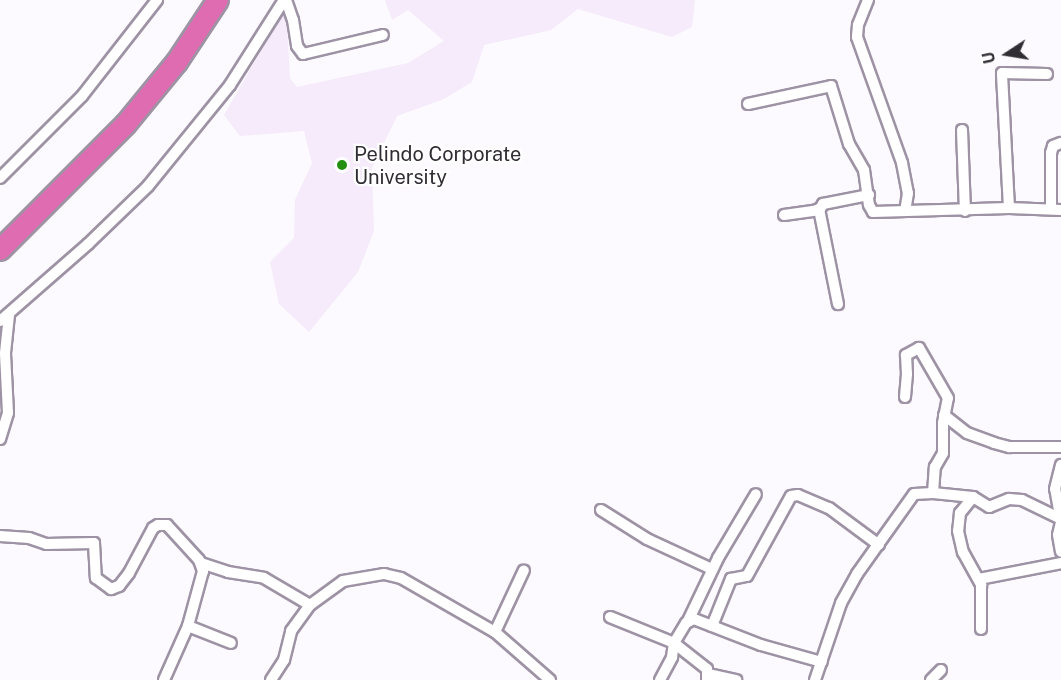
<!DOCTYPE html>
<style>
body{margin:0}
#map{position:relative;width:1061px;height:680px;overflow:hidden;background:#fcfafe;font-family:"Public Sans",sans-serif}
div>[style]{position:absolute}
.built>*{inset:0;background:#f5ebfb}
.roads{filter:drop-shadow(2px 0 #9e93a5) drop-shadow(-2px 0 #9e93a5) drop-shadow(0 2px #9e93a5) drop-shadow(0 -2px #9e93a5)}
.minor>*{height:10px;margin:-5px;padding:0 5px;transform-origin:5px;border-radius:5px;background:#fff}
.motorway>*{height:20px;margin:-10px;padding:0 10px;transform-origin:10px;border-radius:10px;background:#df6cb0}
.dots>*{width:16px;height:16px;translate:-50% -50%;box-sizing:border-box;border:3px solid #fff;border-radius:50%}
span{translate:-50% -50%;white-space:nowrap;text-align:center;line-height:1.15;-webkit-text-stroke:4.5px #fff;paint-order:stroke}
.poi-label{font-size:20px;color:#312d34}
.left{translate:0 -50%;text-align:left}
.north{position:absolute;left:977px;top:24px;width:60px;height:60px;-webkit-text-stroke:4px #fff;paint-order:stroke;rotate:258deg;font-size:16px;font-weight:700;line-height:24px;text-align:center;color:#312d34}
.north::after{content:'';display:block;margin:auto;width:21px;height:27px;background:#312d34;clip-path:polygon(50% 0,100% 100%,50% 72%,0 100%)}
</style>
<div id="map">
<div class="built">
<i style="clip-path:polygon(385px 0,695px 0,692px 27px,672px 37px,578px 9px,551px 30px,484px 45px,472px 82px,444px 99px,397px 116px,372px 168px,374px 231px,358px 272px,309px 332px,279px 304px,270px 262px,294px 238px,295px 200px,312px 163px,304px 131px,240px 136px,224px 115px,286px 8px,290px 78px,297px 87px,408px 63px,444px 41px,408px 10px,392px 20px)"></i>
</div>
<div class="roads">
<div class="minor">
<i style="left:286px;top:0;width:21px;rotate:71deg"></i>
<i style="left:293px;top:20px;width:26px;rotate:81deg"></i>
<i style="left:297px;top:46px;width:10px;rotate:53deg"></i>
<i style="left:303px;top:54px;width:82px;rotate:-13.4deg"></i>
<i style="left:868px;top:0;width:27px;rotate:112deg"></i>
<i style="left:858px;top:25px;width:12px;rotate:95deg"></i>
<i style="left:857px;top:37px;width:134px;rotate:70.3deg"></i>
<i style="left:902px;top:163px;width:31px;rotate:79deg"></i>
<i style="left:908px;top:193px;width:18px;rotate:99deg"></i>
<i style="left:748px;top:104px;width:85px;rotate:-12.2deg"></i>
<i style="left:831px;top:86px;width:61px;rotate:72.8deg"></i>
<i style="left:849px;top:144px;width:30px;rotate:60deg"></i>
<i style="left:864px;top:170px;width:35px;rotate:82deg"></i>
<i style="left:869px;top:205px;width:8px;rotate:60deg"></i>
<i style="left:873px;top:212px;width:136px;rotate:-1.7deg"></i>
<i style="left:1009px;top:208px;width:52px;rotate:2.2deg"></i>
<i style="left:962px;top:130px;width:81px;rotate:87.9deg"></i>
<i style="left:0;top:178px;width:116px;rotate:-45deg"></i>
<i style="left:82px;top:96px;width:122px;rotate:-52deg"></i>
<i style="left:1009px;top:208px;width:135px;rotate:-93deg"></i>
<i style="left:1002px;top:73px;width:45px;rotate:1.3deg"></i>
<i style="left:819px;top:209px;width:97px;rotate:78.7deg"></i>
<i style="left:1051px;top:209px;width:56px;rotate:-90deg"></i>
<i style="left:1051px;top:153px;width:7px;rotate:-74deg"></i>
<i style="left:1053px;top:146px;width:9px;rotate:-21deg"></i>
<i style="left:784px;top:215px;width:29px;rotate:-8deg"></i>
<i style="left:813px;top:211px;width:7px;rotate:-16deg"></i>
<i style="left:820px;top:209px;width:6px;rotate:-59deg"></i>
<i style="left:823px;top:204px;width:47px;rotate:-11.1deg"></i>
<i style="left:0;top:321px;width:117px;rotate:-41.2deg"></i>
<i style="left:88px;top:244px;width:83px;rotate:-44deg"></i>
<i style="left:148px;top:186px;width:130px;rotate:-50.9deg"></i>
<i style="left:230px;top:85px;width:101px;rotate:-57.6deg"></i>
<i style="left:944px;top:415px;width:29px;rotate:38deg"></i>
<i style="left:967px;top:433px;width:29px;rotate:20deg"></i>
<i style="left:994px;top:443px;width:16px;rotate:15deg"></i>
<i style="left:1009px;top:447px;width:52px"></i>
<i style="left:0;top:439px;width:27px;rotate:-73deg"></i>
<i style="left:8px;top:413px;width:60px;rotate:-92.9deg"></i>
<i style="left:5px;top:353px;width:39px;rotate:-84deg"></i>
<i style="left:933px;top:493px;width:40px;rotate:5.7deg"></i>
<i style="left:973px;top:497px;width:19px;rotate:32deg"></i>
<i style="left:989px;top:507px;width:22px;rotate:-22deg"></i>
<i style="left:1009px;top:499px;width:13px;rotate:4deg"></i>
<i style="left:1022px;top:500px;width:43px;rotate:26deg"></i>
<i style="left:973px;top:497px;width:21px;rotate:129deg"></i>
<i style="left:960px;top:513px;width:18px;rotate:96deg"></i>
<i style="left:958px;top:531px;width:22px;rotate:77deg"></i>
<i style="left:963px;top:552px;width:38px;rotate:61deg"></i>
<i style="left:981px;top:585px;width:44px;rotate:90deg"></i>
<i style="left:601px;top:510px;width:54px;rotate:32.2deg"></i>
<i style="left:647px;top:539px;width:72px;rotate:24.8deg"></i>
<i style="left:1060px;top:516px;width:27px;rotate:-100deg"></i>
<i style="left:1055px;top:489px;width:25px;rotate:-76deg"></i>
<i style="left:1061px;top:522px;width:13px;rotate:103deg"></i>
<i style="left:1058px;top:535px;width:17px;rotate:80deg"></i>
<i style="left:0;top:536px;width:29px;rotate:4deg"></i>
<i style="left:29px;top:538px;width:18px;rotate:19deg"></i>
<i style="left:46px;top:544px;width:48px;rotate:-1.2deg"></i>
<i style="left:94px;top:543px;width:35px;rotate:87deg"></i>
<i style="left:96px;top:578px;width:19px;rotate:36deg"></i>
<i style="left:111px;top:589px;width:9px;rotate:-21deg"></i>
<i style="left:119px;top:586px;width:16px;rotate:-52deg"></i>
<i style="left:129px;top:573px;width:51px;rotate:-61.9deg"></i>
<i style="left:153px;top:528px;width:6px;rotate:-31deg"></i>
<i style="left:158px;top:525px;width:9px"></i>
<i style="left:167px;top:525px;width:47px;rotate:47.6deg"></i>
<i style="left:199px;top:560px;width:12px;rotate:70deg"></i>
<i style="left:203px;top:571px;width:57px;rotate:105.3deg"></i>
<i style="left:188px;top:626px;width:59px;rotate:114deg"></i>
<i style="left:201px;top:563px;width:28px;rotate:18deg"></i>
<i style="left:228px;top:572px;width:36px;rotate:9deg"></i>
<i style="left:264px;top:578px;width:53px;rotate:30.4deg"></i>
<i style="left:979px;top:579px;width:84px;rotate:-11deg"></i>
<i style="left:610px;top:617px;width:69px;rotate:22.1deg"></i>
<i style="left:674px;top:643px;width:42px;rotate:38.2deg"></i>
<i style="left:707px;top:669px;width:11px;rotate:90deg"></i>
<i style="left:688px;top:621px;width:70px;rotate:-64.5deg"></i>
<i style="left:718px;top:558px;width:74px;rotate:-59.3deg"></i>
<i style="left:188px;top:626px;width:46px;rotate:21.6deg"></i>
<i style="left:712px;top:626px;width:51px;rotate:-68deg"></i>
<i style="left:731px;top:579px;width:16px;rotate:-11deg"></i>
<i style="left:747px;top:576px;width:91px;rotate:-61.2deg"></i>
<i style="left:791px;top:496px;width:7px;rotate:-8deg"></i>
<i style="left:798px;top:495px;width:34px;rotate:23deg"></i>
<i style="left:829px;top:508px;width:62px;rotate:36.5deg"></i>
<i style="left:495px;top:632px;width:68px;rotate:-64.9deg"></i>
<i style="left:708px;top:674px;width:29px;rotate:12deg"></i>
<i style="left:271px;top:680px;width:24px;rotate:-57deg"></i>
<i style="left:284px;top:660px;width:30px;rotate:-76deg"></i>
<i style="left:291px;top:631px;width:32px;rotate:-54deg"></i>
<i style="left:310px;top:605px;width:41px;rotate:-36deg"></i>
<i style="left:343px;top:581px;width:42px;rotate:-9.7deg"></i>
<i style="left:384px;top:574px;width:17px;rotate:13deg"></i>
<i style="left:401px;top:578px;width:108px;rotate:29.9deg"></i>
<i style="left:495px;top:632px;width:73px;rotate:41.1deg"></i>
<i style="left:660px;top:680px;width:26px;rotate:-62deg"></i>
<i style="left:672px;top:657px;width:14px;rotate:-82deg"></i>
<i style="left:674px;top:643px;width:23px;rotate:-59deg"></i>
<i style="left:686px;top:623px;width:9px;rotate:-27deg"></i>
<i style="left:694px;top:619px;width:72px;rotate:21.2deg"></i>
<i style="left:761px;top:645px;width:63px;rotate:15.6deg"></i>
<i style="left:815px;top:680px;width:81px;rotate:-71.3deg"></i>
<i style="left:841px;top:603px;width:33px;rotate:-61deg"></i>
<i style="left:857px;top:574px;width:98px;rotate:-54.5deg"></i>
<i style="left:914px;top:494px;width:19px;rotate:-3deg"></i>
<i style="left:933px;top:493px;width:26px;rotate:-86deg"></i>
<i style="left:935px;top:467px;width:16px;rotate:-60deg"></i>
<i style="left:943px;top:453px;width:30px;rotate:-90deg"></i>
<i style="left:943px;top:423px;width:25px;rotate:-79deg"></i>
<i style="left:948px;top:398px;width:58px;rotate:-120.1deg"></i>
<i style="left:919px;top:348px;width:15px;rotate:152deg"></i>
<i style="left:906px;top:355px;width:19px;rotate:87deg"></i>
<i style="left:907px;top:374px;width:23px;rotate:95deg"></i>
<i style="left:931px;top:680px;width:14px;rotate:-45deg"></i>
</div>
<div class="motorway">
<i style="left:0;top:250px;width:178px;rotate:-45deg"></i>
<i style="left:126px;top:124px;width:80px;rotate:-50.6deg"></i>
<i style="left:177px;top:62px;width:74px;rotate:-56.5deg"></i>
</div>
</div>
<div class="dots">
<i style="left:342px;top:165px;background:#248f11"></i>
</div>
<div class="poi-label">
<span class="left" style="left:354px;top:166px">Pelindo Corporate<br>University</span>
</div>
<div class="north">U</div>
</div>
